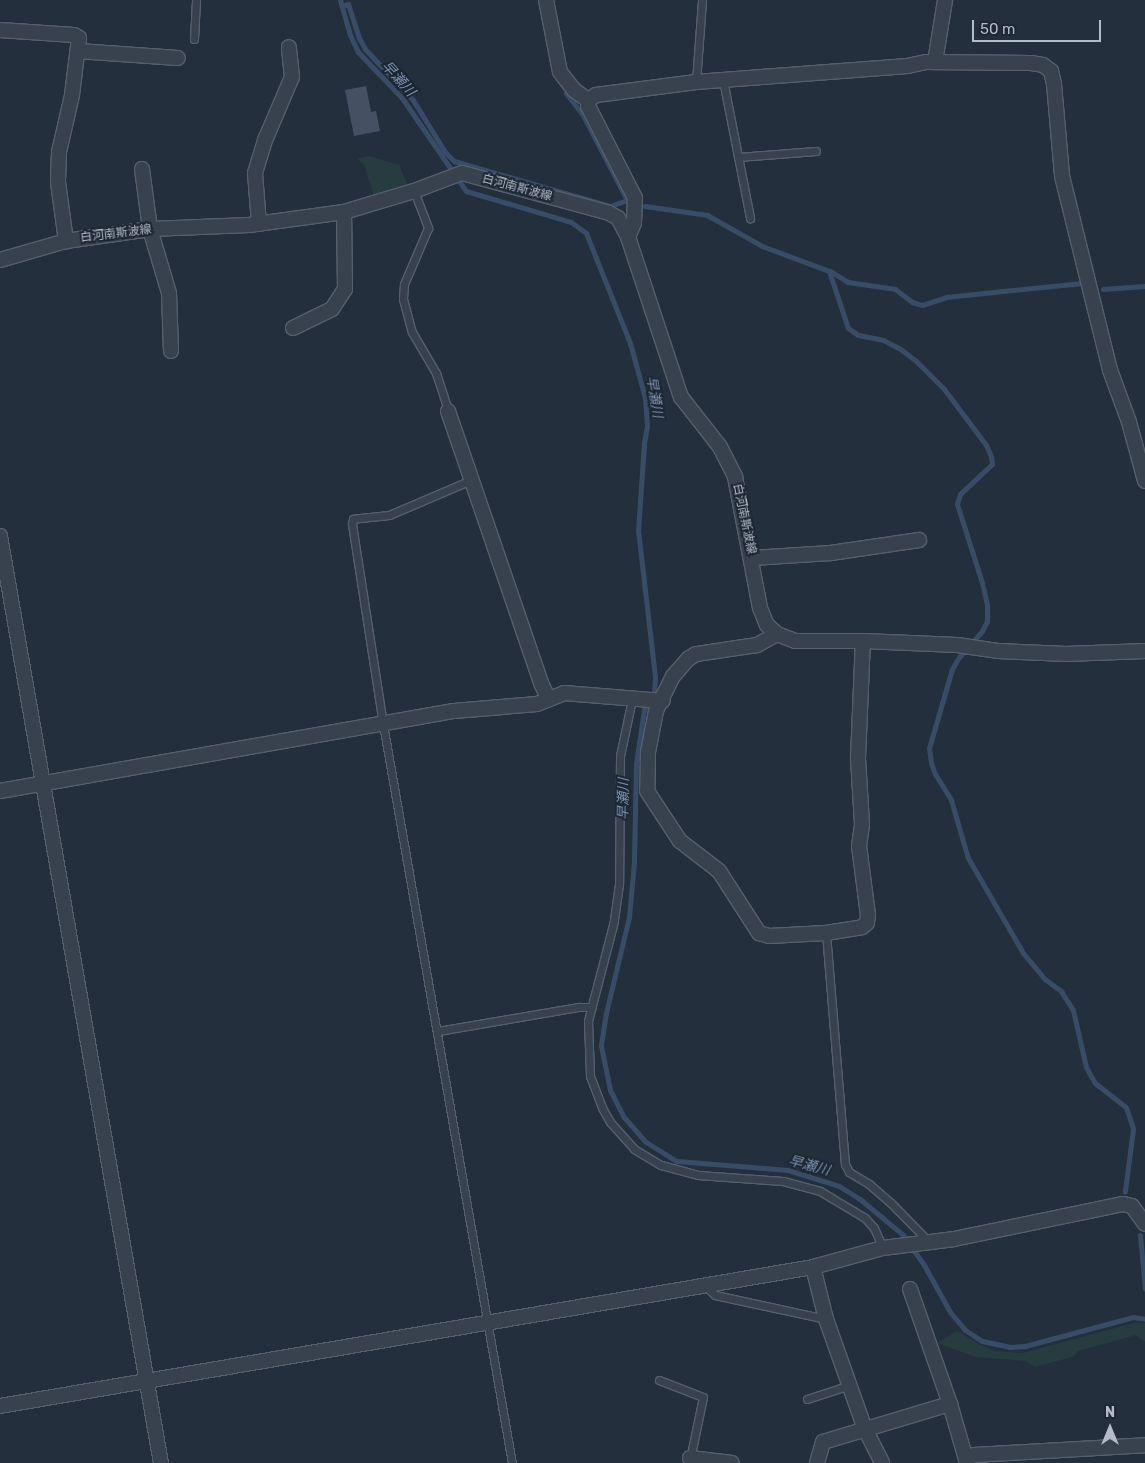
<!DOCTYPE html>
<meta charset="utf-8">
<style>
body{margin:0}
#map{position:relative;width:1145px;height:1463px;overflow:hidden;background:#242f3e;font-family:Rubik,"Noto Sans JP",sans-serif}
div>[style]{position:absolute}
.green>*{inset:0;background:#263c3f}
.stream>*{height:5px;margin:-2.5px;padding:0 2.5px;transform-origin:2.5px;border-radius:2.5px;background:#394c67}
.building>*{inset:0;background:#455162}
.roads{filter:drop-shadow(1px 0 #565f6c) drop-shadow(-1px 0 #565f6c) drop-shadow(0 1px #565f6c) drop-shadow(0 -1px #565f6c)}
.service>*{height:7px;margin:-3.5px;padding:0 3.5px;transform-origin:3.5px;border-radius:3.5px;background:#38414e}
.minor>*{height:14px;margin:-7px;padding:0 7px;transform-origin:7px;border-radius:7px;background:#38414e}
span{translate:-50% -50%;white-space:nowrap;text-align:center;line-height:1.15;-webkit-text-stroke:4px #1d2633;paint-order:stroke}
.street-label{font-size:12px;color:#b4bcc9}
.water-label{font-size:14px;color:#7c92b1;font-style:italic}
.north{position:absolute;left:1085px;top:1403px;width:50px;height:50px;-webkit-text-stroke:4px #1d2633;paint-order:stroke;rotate:0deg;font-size:14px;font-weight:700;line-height:20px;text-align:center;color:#b4bcc9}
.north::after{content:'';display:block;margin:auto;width:18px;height:22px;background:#b4bcc9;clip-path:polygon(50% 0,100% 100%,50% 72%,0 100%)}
.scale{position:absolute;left:972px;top:20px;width:129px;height:22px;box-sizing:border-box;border:2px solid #b4bcc9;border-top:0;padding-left:6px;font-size:15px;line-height:18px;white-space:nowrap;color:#b4bcc9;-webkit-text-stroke:4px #1d2633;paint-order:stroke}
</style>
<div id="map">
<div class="green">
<i style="clip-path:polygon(369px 156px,399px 165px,408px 186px,374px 196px,364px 164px,357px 159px)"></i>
<i style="clip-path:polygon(1134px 1323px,1145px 1323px,1145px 1342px,1136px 1335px,1078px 1351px,1072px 1357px,1035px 1367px,1026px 1361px,976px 1357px,937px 1343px,957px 1331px,980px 1345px,995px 1351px,1023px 1353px)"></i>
</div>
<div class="stream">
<i style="left:340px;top:0;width:36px;rotate:74deg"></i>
<i style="left:350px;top:35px;width:19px;rotate:65deg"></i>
<i style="left:358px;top:52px;width:64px;rotate:46.3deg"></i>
<i style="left:402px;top:98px;width:113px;rotate:55.5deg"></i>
<i style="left:466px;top:191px;width:109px;rotate:16.4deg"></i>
<i style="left:571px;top:222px;width:19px;rotate:36deg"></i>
<i style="left:586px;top:233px;width:118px;rotate:68.2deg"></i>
<i style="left:630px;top:343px;width:57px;rotate:74.7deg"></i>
<i style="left:645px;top:398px;width:28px;rotate:86deg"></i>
<i style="left:647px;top:426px;width:17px;rotate:100deg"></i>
<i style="left:644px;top:443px;width:87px;rotate:93.9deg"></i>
<i style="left:638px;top:530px;width:149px;rotate:83.4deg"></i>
<i style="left:655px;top:678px;width:14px;rotate:94deg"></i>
<i style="left:654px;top:692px;width:20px;rotate:120deg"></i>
<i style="left:644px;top:709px;width:56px;rotate:98.3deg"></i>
<i style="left:636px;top:764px;width:98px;rotate:91.2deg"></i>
<i style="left:634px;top:862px;width:55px;rotate:95.2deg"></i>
<i style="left:629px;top:917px;width:99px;rotate:103.5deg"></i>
<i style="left:606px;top:1013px;width:33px;rotate:99deg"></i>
<i style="left:601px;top:1046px;width:45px;rotate:78.4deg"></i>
<i style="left:610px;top:1090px;width:29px;rotate:63deg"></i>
<i style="left:623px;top:1116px;width:35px;rotate:49deg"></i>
<i style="left:646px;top:1142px;width:36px;rotate:32deg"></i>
<i style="left:677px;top:1161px;width:111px;rotate:4.6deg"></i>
<i style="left:788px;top:1170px;width:53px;rotate:17.4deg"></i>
<i style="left:839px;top:1186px;width:25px;rotate:32deg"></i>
<i style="left:860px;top:1199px;width:56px;rotate:39.9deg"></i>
<i style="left:903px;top:1235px;width:37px;rotate:55deg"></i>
<i style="left:924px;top:1265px;width:54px;rotate:61deg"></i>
<i style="left:950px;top:1312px;width:23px;rotate:50deg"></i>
<i style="left:965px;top:1330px;width:20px;rotate:33deg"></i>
<i style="left:982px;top:1341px;width:29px;rotate:12deg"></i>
<i style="left:1010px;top:1347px;width:15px;rotate:-4deg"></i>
<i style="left:1025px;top:1346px;width:112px;rotate:-15deg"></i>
<i style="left:1133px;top:1317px;width:12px;rotate:9deg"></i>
<i style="left:342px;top:6px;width:6px;rotate:-18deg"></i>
<i style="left:348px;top:4px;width:36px;rotate:72deg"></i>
<i style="left:359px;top:38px;width:13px;rotate:61deg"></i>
<i style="left:365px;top:49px;width:70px;rotate:46.7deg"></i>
<i style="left:413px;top:100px;width:61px;rotate:58.4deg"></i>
<i style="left:445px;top:152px;width:13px;rotate:45deg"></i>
<i style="left:454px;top:161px;width:162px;rotate:16.1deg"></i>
<i style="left:610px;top:206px;width:18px;rotate:-19deg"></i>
<i style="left:627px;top:200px;width:96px;rotate:-117.4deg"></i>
<i style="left:583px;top:115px;width:28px;rotate:-128deg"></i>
<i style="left:645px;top:206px;width:63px;rotate:8.3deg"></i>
<i style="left:707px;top:215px;width:63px;rotate:29.4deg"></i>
<i style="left:762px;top:246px;width:72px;rotate:20.5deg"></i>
<i style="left:829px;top:271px;width:60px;rotate:71.6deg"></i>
<i style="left:848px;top:328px;width:12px;rotate:35deg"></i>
<i style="left:858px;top:335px;width:25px;rotate:11deg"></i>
<i style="left:883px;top:340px;width:18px;rotate:27deg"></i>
<i style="left:899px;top:348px;width:21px;rotate:37deg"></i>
<i style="left:916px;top:361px;width:40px;rotate:45deg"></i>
<i style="left:944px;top:389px;width:70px;rotate:53.1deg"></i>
<i style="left:986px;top:445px;width:12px;rotate:66deg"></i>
<i style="left:991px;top:456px;width:8px;rotate:83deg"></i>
<i style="left:992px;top:464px;width:44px;rotate:136.8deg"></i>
<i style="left:960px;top:494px;width:10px;rotate:107deg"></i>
<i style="left:957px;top:504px;width:83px;rotate:72.4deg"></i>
<i style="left:982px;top:583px;width:23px;rotate:77deg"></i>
<i style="left:987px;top:605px;width:16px;rotate:90deg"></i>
<i style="left:987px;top:621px;width:11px;rotate:117deg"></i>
<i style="left:982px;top:631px;width:35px;rotate:131deg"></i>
<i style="left:959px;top:657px;width:14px;rotate:120deg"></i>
<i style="left:952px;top:669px;width:82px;rotate:106.2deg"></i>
<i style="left:929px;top:748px;width:15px;rotate:82deg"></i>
<i style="left:931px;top:763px;width:12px;rotate:70deg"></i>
<i style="left:935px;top:774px;width:31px;rotate:58deg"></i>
<i style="left:951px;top:800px;width:60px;rotate:73.7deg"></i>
<i style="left:968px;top:858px;width:110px;rotate:59.9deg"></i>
<i style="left:1023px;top:953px;width:35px;rotate:50deg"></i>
<i style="left:1046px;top:980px;width:19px;rotate:36deg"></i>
<i style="left:1061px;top:991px;width:22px;rotate:58deg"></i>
<i style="left:1073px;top:1010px;width:58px;rotate:77.2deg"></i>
<i style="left:1086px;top:1067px;width:18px;rotate:61deg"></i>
<i style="left:1095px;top:1083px;width:39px;rotate:38deg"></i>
<i style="left:1126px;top:1107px;width:23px;rotate:72deg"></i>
<i style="left:1133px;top:1129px;width:63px;rotate:97.4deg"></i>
<i style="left:830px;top:271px;width:21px;rotate:31deg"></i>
<i style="left:848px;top:282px;width:48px;rotate:8.5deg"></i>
<i style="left:895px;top:289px;width:21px;rotate:37deg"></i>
<i style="left:912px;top:302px;width:10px;rotate:17deg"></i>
<i style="left:922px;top:305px;width:25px;rotate:-18deg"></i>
<i style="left:946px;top:297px;width:137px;rotate:-5.9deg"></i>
<i style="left:1103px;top:289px;width:42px;rotate:-4.1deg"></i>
<i style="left:1140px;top:1235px;width:54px;rotate:84.7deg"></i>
</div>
<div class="building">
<i style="clip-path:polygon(366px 86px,371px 112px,376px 111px,380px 131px,354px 136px,345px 90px)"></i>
</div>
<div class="roads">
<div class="service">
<i style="left:194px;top:39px;width:39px;rotate:-87deg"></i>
<i style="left:723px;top:80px;width:141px;rotate:78.9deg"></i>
<i style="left:696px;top:82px;width:82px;rotate:-85.8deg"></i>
<i style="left:738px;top:157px;width:78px;rotate:-4.4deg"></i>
<i style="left:414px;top:191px;width:40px;rotate:69deg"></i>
<i style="left:428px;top:228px;width:61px;rotate:113.2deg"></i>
<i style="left:404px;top:284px;width:15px;rotate:94deg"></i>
<i style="left:403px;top:299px;width:34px;rotate:75deg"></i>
<i style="left:412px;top:332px;width:48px;rotate:59.7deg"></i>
<i style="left:436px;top:373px;width:40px;rotate:72deg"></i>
<i style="left:471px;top:480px;width:89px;rotate:156.9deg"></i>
<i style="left:389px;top:515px;width:36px;rotate:174deg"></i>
<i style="left:353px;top:519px;width:5px;rotate:101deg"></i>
<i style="left:352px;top:524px;width:202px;rotate:81.2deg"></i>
<i style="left:383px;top:724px;width:750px;rotate:80.1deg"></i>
<i style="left:632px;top:699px;width:58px;rotate:101.9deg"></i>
<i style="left:620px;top:756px;width:128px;rotate:90.4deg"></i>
<i style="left:619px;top:884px;width:37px;rotate:98deg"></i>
<i style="left:614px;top:921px;width:103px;rotate:104.6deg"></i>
<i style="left:588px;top:1021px;width:55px;rotate:87.9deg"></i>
<i style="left:590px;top:1076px;width:34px;rotate:69deg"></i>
<i style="left:602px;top:1108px;width:16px;rotate:60deg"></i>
<i style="left:610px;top:1122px;width:36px;rotate:48deg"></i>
<i style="left:634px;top:1149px;width:31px;rotate:31deg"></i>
<i style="left:661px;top:1165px;width:38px;rotate:15deg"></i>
<i style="left:698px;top:1175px;width:85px;rotate:4deg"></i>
<i style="left:783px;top:1181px;width:38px;rotate:15deg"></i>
<i style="left:820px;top:1191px;width:52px;rotate:31deg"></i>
<i style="left:865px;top:1218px;width:13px;rotate:48deg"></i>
<i style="left:874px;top:1228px;width:22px;rotate:66deg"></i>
<i style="left:826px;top:933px;width:232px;rotate:85.3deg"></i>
<i style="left:845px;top:1164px;width:9px;rotate:63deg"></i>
<i style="left:849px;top:1172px;width:23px;rotate:31deg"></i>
<i style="left:869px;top:1184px;width:29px;rotate:41deg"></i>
<i style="left:891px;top:1203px;width:54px;rotate:45.7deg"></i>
<i style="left:438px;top:1031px;width:143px;rotate:-9.7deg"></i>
<i style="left:579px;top:1007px;width:13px"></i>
<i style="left:705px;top:1286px;width:13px;rotate:42deg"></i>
<i style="left:715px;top:1295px;width:114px;rotate:12.2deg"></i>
<i style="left:659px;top:1380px;width:47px;rotate:21.1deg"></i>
<i style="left:703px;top:1397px;width:63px;rotate:101.8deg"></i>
<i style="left:807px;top:1399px;width:45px;rotate:-18deg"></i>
</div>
<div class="minor">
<i style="left:546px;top:0;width:73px;rotate:79deg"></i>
<i style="left:560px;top:72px;width:23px;rotate:52deg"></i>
<i style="left:574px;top:90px;width:17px;rotate:36deg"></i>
<i style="left:0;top:30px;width:74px;rotate:3.9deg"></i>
<i style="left:74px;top:35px;width:6px;rotate:31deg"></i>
<i style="left:79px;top:38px;width:57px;rotate:97deg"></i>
<i style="left:72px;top:95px;width:58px;rotate:102.8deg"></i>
<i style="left:59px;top:152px;width:30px;rotate:92deg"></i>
<i style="left:58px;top:182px;width:60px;rotate:82.3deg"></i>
<i style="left:78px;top:51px;width:100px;rotate:4deg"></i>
<i style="left:935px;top:62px;width:63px;rotate:-80.8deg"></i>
<i style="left:142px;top:169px;width:61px;rotate:82.4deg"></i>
<i style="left:150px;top:229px;width:67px;rotate:73.5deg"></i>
<i style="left:169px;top:293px;width:58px;rotate:88deg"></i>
<i style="left:259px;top:224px;width:51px;rotate:-94.5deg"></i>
<i style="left:255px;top:173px;width:37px;rotate:-73deg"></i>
<i style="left:266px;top:138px;width:66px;rotate:-66.9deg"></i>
<i style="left:292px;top:77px;width:30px;rotate:-96deg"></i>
<i style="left:628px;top:237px;width:15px;rotate:-67deg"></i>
<i style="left:634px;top:223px;width:25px;rotate:-88deg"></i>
<i style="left:635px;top:198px;width:103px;rotate:-117.1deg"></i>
<i style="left:588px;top:106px;width:6px;rotate:-90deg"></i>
<i style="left:588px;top:100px;width:9px;rotate:-32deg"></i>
<i style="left:596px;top:95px;width:101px;rotate:-7.4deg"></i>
<i style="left:696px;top:82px;width:212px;rotate:-4.3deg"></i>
<i style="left:907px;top:66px;width:19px;rotate:-12deg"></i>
<i style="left:926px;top:62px;width:105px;rotate:0.5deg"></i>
<i style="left:1031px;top:63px;width:12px;rotate:9deg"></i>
<i style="left:1043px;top:65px;width:10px;rotate:37deg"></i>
<i style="left:1051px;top:71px;width:13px;rotate:77deg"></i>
<i style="left:1054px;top:84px;width:92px;rotate:85deg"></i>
<i style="left:1062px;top:176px;width:200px;rotate:76.1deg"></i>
<i style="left:1110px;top:370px;width:55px;rotate:69.9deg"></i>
<i style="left:1129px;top:422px;width:61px;rotate:74.8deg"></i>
<i style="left:0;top:260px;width:69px;rotate:-16.1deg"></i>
<i style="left:66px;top:241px;width:85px;rotate:-8.1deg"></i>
<i style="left:150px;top:229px;width:99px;rotate:-2.3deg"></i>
<i style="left:249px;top:225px;width:96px;rotate:-7.8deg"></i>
<i style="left:344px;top:212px;width:73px;rotate:-16.7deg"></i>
<i style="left:414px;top:191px;width:51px;rotate:-20.6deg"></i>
<i style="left:462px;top:173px;width:152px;rotate:15.2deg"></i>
<i style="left:609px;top:213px;width:10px;rotate:29deg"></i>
<i style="left:618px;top:218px;width:21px;rotate:62deg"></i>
<i style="left:628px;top:237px;width:169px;rotate:71.7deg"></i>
<i style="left:681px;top:397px;width:63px;rotate:52deg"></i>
<i style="left:720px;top:447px;width:34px;rotate:63deg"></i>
<i style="left:735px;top:477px;width:133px;rotate:79.2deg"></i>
<i style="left:760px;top:608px;width:18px;rotate:68deg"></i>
<i style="left:767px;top:625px;width:13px;rotate:42deg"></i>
<i style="left:777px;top:634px;width:19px;rotate:21deg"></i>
<i style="left:795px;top:641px;width:68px"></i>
<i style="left:863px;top:641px;width:94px;rotate:2.4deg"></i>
<i style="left:957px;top:645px;width:41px;rotate:8.3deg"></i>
<i style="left:998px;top:651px;width:68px;rotate:2.5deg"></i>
<i style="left:1066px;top:654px;width:79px;rotate:-2.2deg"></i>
<i style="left:293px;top:328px;width:43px;rotate:-26deg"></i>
<i style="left:332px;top:309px;width:24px;rotate:-57deg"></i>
<i style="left:345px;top:289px;width:77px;rotate:-90.7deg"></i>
<i style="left:448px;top:411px;width:287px;rotate:71.1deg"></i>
<i style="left:541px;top:683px;width:17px;rotate:65deg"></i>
<i style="left:0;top:536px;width:941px;rotate:80.15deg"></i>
<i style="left:752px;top:558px;width:79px;rotate:-3.6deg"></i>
<i style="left:831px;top:553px;width:89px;rotate:-8.4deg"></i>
<i style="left:777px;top:634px;width:23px;rotate:151deg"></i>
<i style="left:757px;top:645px;width:62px;rotate:171.6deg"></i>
<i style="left:696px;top:654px;width:9px;rotate:148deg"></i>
<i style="left:688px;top:659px;width:23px;rotate:131deg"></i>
<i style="left:673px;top:676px;width:39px;rotate:116deg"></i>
<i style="left:656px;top:711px;width:42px;rotate:101deg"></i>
<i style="left:648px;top:752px;width:39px;rotate:91deg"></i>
<i style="left:647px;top:791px;width:60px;rotate:56.6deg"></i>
<i style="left:680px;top:841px;width:49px;rotate:37.6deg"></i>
<i style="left:719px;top:871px;width:74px;rotate:57.2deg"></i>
<i style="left:759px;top:933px;width:10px;rotate:17deg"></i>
<i style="left:769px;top:936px;width:57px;rotate:-3deg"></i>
<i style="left:826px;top:933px;width:36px;rotate:-9deg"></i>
<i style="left:862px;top:927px;width:6px;rotate:-39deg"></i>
<i style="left:867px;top:923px;width:8px;rotate:-83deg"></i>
<i style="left:868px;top:915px;width:70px;rotate:-97.4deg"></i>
<i style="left:859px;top:846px;width:22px;rotate:-82deg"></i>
<i style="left:862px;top:824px;width:66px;rotate:-93.5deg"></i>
<i style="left:858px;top:758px;width:117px;rotate:-87.6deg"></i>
<i style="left:0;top:791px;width:461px;rotate:-10deg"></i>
<i style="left:454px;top:711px;width:83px;rotate:-4.8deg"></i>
<i style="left:537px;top:704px;width:29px;rotate:-22deg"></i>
<i style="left:564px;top:693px;width:99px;rotate:4.6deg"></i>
<i style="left:813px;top:1267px;width:54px;rotate:76deg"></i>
<i style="left:826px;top:1319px;width:117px;rotate:70.5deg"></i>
<i style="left:865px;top:1429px;width:38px;rotate:63deg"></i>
<i style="left:910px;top:1289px;width:122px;rotate:70.8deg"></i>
<i style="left:950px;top:1404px;width:61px;rotate:73.9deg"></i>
<i style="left:0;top:1406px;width:825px;rotate:-9.7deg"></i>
<i style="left:813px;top:1267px;width:73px;rotate:-15.2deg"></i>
<i style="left:883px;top:1248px;width:72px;rotate:-7.2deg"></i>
<i style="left:954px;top:1239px;width:173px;rotate:-11.7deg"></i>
<i style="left:1123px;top:1204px;width:9px;rotate:13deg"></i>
<i style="left:1132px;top:1206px;width:22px;rotate:54deg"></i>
<i style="left:690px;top:1458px;width:42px;rotate:6.8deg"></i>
<i style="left:966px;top:1459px;width:9px;rotate:-27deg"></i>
<i style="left:974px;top:1455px;width:171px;rotate:-3.3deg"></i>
<i style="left:817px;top:1463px;width:22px;rotate:-74deg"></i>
<i style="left:823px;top:1442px;width:133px;rotate:-16.7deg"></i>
</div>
</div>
<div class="street-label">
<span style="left:517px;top:188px;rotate:15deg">白河南斯波線</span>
<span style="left:116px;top:234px;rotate:-7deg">白河南斯波線</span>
<span style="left:744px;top:519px;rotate:78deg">白河南斯波線</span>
</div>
<div class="water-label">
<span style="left:398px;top:79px;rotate:48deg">早瀬川</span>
<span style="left:654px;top:397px;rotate:81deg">早瀬川</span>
<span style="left:624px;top:799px;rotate:-89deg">早瀬川</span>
<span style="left:809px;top:1166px;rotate:15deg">早瀬川</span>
</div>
<div class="north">N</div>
<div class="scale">50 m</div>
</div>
